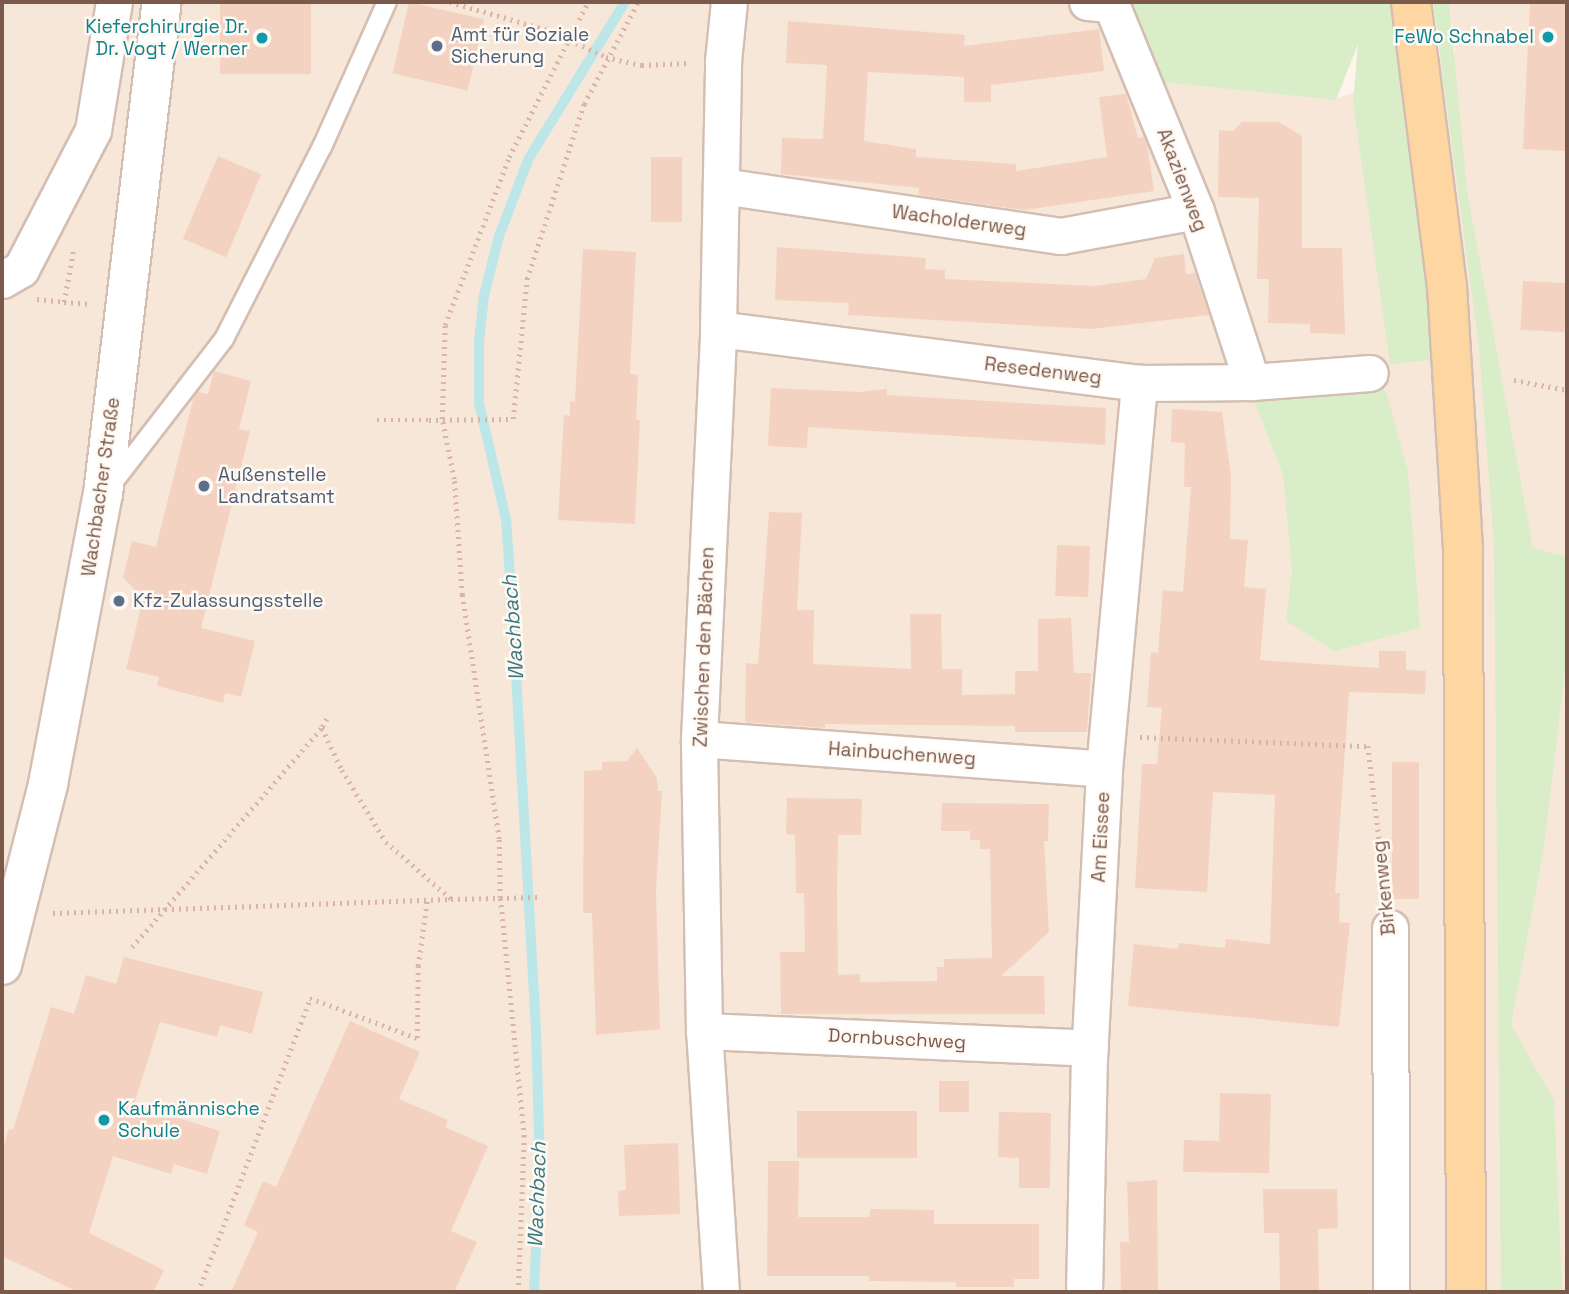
<!DOCTYPE html>
<meta charset="utf-8">
<style>
body{margin:0}
#map{position:relative;width:1569px;height:1294px;overflow:hidden;background:#fdf5eb;font-family:"Space Grotesk",sans-serif}
div>[style]{position:absolute}
.residential>*{inset:0;background:#f6e7d9}
.green>*{inset:0;background:#d9edc8}
.stream>*{height:10px;margin:-5px;padding:0 5px;transform-origin:5px;border-radius:5px;background:#bde6e9}
.building>*{inset:0;background:#f4d2c1;transform-origin:0 0}
.path>*{height:4.5px;margin-top:-2.25px;transform-origin:0;background:repeating-linear-gradient(90deg,#dab5a3 0 2px,transparent 0 7px)}
.roads{filter:drop-shadow(2px 0 #d4beb2) drop-shadow(-2px 0 #d4beb2) drop-shadow(0 2px #d4beb2) drop-shadow(0 -2px #d4beb2)}
.service>*{height:18px;margin:-9px;padding:0 9px;transform-origin:9px;border-radius:9px;background:#fff}
.minor>*{height:35px;margin:-17.5px;padding:0 17.5px;transform-origin:17.5px;border-radius:17.5px;background:#fff}
.tertiary>*{height:38px;margin:-19px;padding:0 19px;transform-origin:19px;border-radius:19px;background:#fff}
.primary>*{height:38px;margin:-19px;padding:0 19px;transform-origin:19px;border-radius:19px;background:#fed6a2}
.path-bridge>*{height:4.5px;margin-top:-2.25px;transform-origin:0;background:repeating-linear-gradient(90deg,#dab5a3 0 2px,transparent 0 7px)}
.dots>*{width:19px;height:19px;translate:-50% -50%;box-sizing:border-box;border:4px solid #fff9f3;border-radius:50%}
span{translate:-50% -50%;white-space:nowrap;text-align:center;line-height:1.15;-webkit-text-stroke:5px #fff9f3;paint-order:stroke}
.culture-label{font-size:19px;color:#0d838f}
.right{translate:-100% -50%;text-align:right}
.left{translate:0 -50%;text-align:left}
.service-label{font-size:19px;color:#4e5e75}
.street-label{font-size:19px;color:#7b594b}
.water-label{font-size:21px;color:#3d7980;font-style:italic}
.frame{position:absolute;inset:0;border:4px solid #7b594b;pointer-events:none}
</style>
<div id="map">
<div class="residential">
<i style="clip-path:polygon(2px 2px,1087px 2px,1336px 99px,1455px 53px,1449px 2px,1567px 2px,1567px 1292px,2px 1292px)"></i>
</div>
<div class="green">
<i style="clip-path:polygon(1087px 2px,1411px 2px,1452px 358px,1390px 364px,1353px 102px,1358px 44px,1336px 100px,1154px 81px)"></i>
<i style="clip-path:polygon(1433px 2px,1449px 2px,1467px 191px,1533px 548px,1567px 557px,1567px 652px,1544px 847px,1511px 1025px,1554px 1100px,1562px 1292px,1501px 1292px,1494px 544px,1479px 348px)"></i>
<i style="clip-path:polygon(1370px 373px,1387px 394px,1408px 472px,1420px 628px,1334px 651px,1286px 621px,1292px 569px,1283px 475px,1251px 392px)"></i>
</div>
<div class="stream">
<i style="left:534px;top:1292px;width:127px;rotate:-87.3deg"></i>
<i style="left:540px;top:1165px;width:134px;rotate:-91.7deg"></i>
<i style="left:536px;top:1031px;width:426px;rotate:-93.2deg"></i>
<i style="left:512px;top:606px;width:87px;rotate:-93.9deg"></i>
<i style="left:506px;top:519px;width:119px;rotate:-103.1deg"></i>
<i style="left:479px;top:403px;width:62px;rotate:-90deg"></i>
<i style="left:479px;top:341px;width:45px;rotate:-83.7deg"></i>
<i style="left:484px;top:296px;width:62px;rotate:-76deg"></i>
<i style="left:499px;top:236px;width:84px;rotate:-69deg"></i>
<i style="left:529px;top:158px;width:183px;rotate:-58.4deg"></i>
</div>
<div class="building">
<i style="left:220px;top:2px;width:91px;height:72px"></i>
<i style="left:409px;top:2px;width:77px;height:73px;rotate:13deg"></i>
<i style="clip-path:polygon(1530px 2px,1567px 2px,1567px 151px,1523px 149px)"></i>
<i style="clip-path:polygon(788px 21px,965px 35px,964px 46px,1099px 29px,1104px 71px,991px 85px,991px 102px,964px 102px,964px 77px,868px 72px,864px 141px,916px 149px,916px 157px,1016px 164px,1016px 171px,1107px 157px,1099px 97px,1126px 94px,1138px 138px,1144px 137px,1147px 144px,1154px 191px,1024px 210px,919px 195px,919px 188px,781px 174px,782px 138px,823px 139px,827px 65px,786px 63px)"></i>
<i style="clip-path:polygon(1242px 122px,1279px 122px,1302px 136px,1302px 248px,1342px 248px,1345px 334px,1310px 333px,1310px 324px,1268px 323px,1269px 279px,1257px 279px,1259px 198px,1218px 197px,1219px 130px,1233px 131px)"></i>
<i style="left:218px;top:156px;width:47px;height:90px;rotate:23deg"></i>
<i style="left:651px;top:157px;width:31px;height:65px"></i>
<i style="clip-path:polygon(777px 247px,926px 258px,925px 269px,945px 270px,945px 279px,1094px 286px,1146px 279px,1155px 258px,1184px 254px,1186px 274px,1195px 273px,1209px 315px,1092px 329px,848px 315px,849px 303px,775px 300px)"></i>
<i style="clip-path:polygon(583px 249px,636px 252px,630px 374px,638px 375px,636px 419px,640px 420px,635px 524px,558px 520px,564px 415px,570px 416px,570px 401px,575px 402px)"></i>
<i style="left:1523px;top:281px;width:44px;height:49px;rotate:3deg"></i>
<i style="clip-path:polygon(214px 371px,251px 381px,239px 429px,250px 431px,201px 628px,255px 641px,241px 697px,225px 693px,223px 703px,157px 686px,159px 677px,126px 669px,143px 599px,123px 577px,132px 541px,156px 547px,194px 396px,198px 392px,208px 394px)"></i>
<i style="clip-path:polygon(771px 388px,860px 392px,887px 389px,887px 395px,1106px 408px,1105px 445px,808px 427px,807px 448px,768px 446px)"></i>
<i style="clip-path:polygon(1172px 409px,1222px 412px,1231px 476px,1230px 539px,1248px 540px,1244px 587px,1266px 589px,1260px 660px,1379px 668px,1379px 651px,1406px 651px,1406px 670px,1426px 671px,1425px 694px,1349px 692px,1335px 893px,1340px 893px,1339px 922px,1350px 923px,1339px 1027px,1128px 1006px,1134px 944px,1178px 949px,1179px 943px,1225px 948px,1226px 939px,1270px 944px,1275px 795px,1213px 792px,1207px 892px,1135px 888px,1142px 764px,1157px 764px,1162px 708px,1147px 707px,1151px 652px,1158px 653px,1163px 590px,1183px 592px,1191px 487px,1184px 487px,1185px 443px,1171px 442px)"></i>
<i style="clip-path:polygon(769px 512px,802px 513px,797px 610px,814px 610px,813px 664px,911px 669px,910px 614px,941px 614px,942px 669px,962px 669px,962px 695px,1015px 694px,1015px 671px,1038px 671px,1038px 619px,1071px 618px,1074px 673px,1091px 673px,1087px 732px,1015px 732px,1015px 726px,825px 724px,825px 728px,745px 722px,746px 663px,758px 664px)"></i>
<i style="left:1057px;top:545px;width:33px;height:51px;rotate:2deg"></i>
<i style="clip-path:polygon(637px 748px,657px 778px,658px 791px,662px 791px,656px 891px,660px 1029px,596px 1035px,592px 913px,583px 913px,584px 771px,602px 770px,602px 762px,627px 761px)"></i>
<i style="left:1392px;top:762px;width:27px;height:137px"></i>
<i style="clip-path:polygon(787px 798px,862px 799px,861px 835px,838px 835px,837px 893px,838px 975px,860px 974px,860px 982px,937px 981px,937px 967px,944px 967px,944px 959px,992px 958px,990px 849px,980px 849px,980px 840px,970px 840px,970px 831px,941px 831px,942px 803px,1049px 804px,1048px 841px,1044px 841px,1049px 932px,1001px 976px,1044px 976px,1045px 1014px,781px 1014px,780px 952px,805px 952px,804px 893px,796px 893px,795px 835px,786px 834px)"></i>
<i style="clip-path:polygon(124px 957px,263px 992px,252px 1034px,220px 1025px,217px 1037px,160px 1022px,134px 1104px,220px 1131px,207px 1174px,174px 1164px,171px 1174px,113px 1156px,89px 1233px,164px 1270px,153px 1292px,78px 1292px,2px 1256px,2px 1151px,9px 1129px,13px 1130px,51px 1007px,74px 1014px,86px 975px,116px 984px)"></i>
<i style="clip-path:polygon(350px 1021px,420px 1052px,399px 1099px,448px 1120px,445px 1127px,488px 1146px,451px 1231px,477px 1242px,454px 1292px,231px 1292px,258px 1232px,244px 1225px,263px 1181px,276px 1187px)"></i>
<i style="left:939px;top:1081px;width:30px;height:31px"></i>
<i style="clip-path:polygon(1220px 1093px,1271px 1094px,1269px 1173px,1183px 1172px,1184px 1140px,1219px 1141px)"></i>
<i style="left:797px;top:1111px;width:120px;height:47px"></i>
<i style="clip-path:polygon(999px 1112px,1051px 1113px,1050px 1188px,1019px 1188px,1019px 1158px,998px 1157px)"></i>
<i style="clip-path:polygon(678px 1143px,680px 1214px,619px 1216px,618px 1191px,626px 1190px,624px 1145px)"></i>
<i style="clip-path:polygon(768px 1161px,799px 1161px,798px 1217px,870px 1217px,870px 1209px,934px 1210px,934px 1224px,1039px 1224px,1039px 1279px,1014px 1279px,1014px 1287px,956px 1287px,956px 1282px,869px 1281px,869px 1276px,767px 1276px)"></i>
<i style="clip-path:polygon(1157px 1180px,1158px 1292px,1121px 1292px,1120px 1242px,1129px 1242px,1127px 1182px)"></i>
<i style="clip-path:polygon(1263px 1189px,1337px 1189px,1338px 1228px,1318px 1229px,1319px 1292px,1280px 1292px,1279px 1233px,1264px 1233px)"></i>
</div>
<div class="path">
<i style="left:450px;top:2px;width:105px;rotate:16deg"></i>
<i style="left:551px;top:31px;width:61px;rotate:25.3deg"></i>
<i style="left:606px;top:57px;width:37px;rotate:13deg"></i>
<i style="left:642px;top:65px;width:48px;rotate:-2.4deg"></i>
<i style="left:37px;top:299px;width:27px;rotate:6deg"></i>
<i style="left:64px;top:302px;width:56px;rotate:-79.7deg"></i>
<i style="left:64px;top:302px;width:27px;rotate:4deg"></i>
<i style="left:1514px;top:380px;width:54px;rotate:10.7deg"></i>
<i style="left:513px;top:419px;width:141px;rotate:-84.3deg"></i>
<i style="left:527px;top:279px;width:184px;rotate:-72deg"></i>
<i style="left:584px;top:104px;width:115px;rotate:-62.1deg"></i>
<i style="left:377px;top:420px;width:52px"></i>
<i style="left:327px;top:719px;width:10px;rotate:119deg"></i>
<i style="left:322px;top:728px;width:47px;rotate:64.5deg"></i>
<i style="left:342px;top:770px;width:84px;rotate:58.6deg"></i>
<i style="left:386px;top:842px;width:86px;rotate:41.2deg"></i>
<i style="left:451px;top:899px;width:89px;rotate:-1.3deg"></i>
<i style="left:1140px;top:737px;width:228px;rotate:2.3deg"></i>
<i style="left:1368px;top:746px;width:151px;rotate:83.2deg"></i>
<i style="left:53px;top:913px;width:398px;rotate:-2deg"></i>
<i style="left:132px;top:947px;width:290px;rotate:-49.1deg"></i>
<i style="left:198px;top:1292px;width:315px;rotate:-69.1deg"></i>
<i style="left:310px;top:998px;width:114px;rotate:20.5deg"></i>
<i style="left:417px;top:1038px;width:72px;rotate:-89.2deg"></i>
<i style="left:418px;top:966px;width:67px;rotate:-82.2deg"></i>
<i style="left:518px;top:1292px;width:155px;rotate:-87.8deg"></i>
<i style="left:524px;top:1137px;width:240px;rotate:-95.7deg"></i>
<i style="left:500px;top:898px;width:59px;rotate:-91deg"></i>
<i style="left:499px;top:839px;width:247px;rotate:-98.6deg"></i>
<i style="left:462px;top:595px;width:116px;rotate:-93.9deg"></i>
<i style="left:454px;top:479px;width:61px;rotate:-101.3deg"></i>
<i style="left:442px;top:419px;width:94px;rotate:-88.2deg"></i>
<i style="left:445px;top:325px;width:180px;rotate:-69.1deg"></i>
<i style="left:509px;top:157px;width:174px;rotate:-63deg"></i>
</div>
<div class="roads">
<div class="service">
<i style="left:112px;top:484px;width:183px;rotate:-52.3deg"></i>
<i style="left:224px;top:339px;width:216px;rotate:-63deg"></i>
<i style="left:322px;top:147px;width:159px;rotate:-65.9deg"></i>
</div>
<div class="minor">
<i style="left:1087px;top:2px;width:24px;rotate:5deg"></i>
<i style="left:1111px;top:4px;width:224px;rotate:67.7deg"></i>
<i style="left:1196px;top:211px;width:180px;rotate:71.9deg"></i>
<i style="left:722px;top:186px;width:343px;rotate:8.4deg"></i>
<i style="left:1061px;top:236px;width:137px;rotate:-10.5deg"></i>
<i style="left:2px;top:280px;width:22px;rotate:-30deg"></i>
<i style="left:21px;top:269px;width:157px;rotate:-62.6deg"></i>
<i style="left:93px;top:130px;width:130px;rotate:-80.7deg"></i>
<i style="left:718px;top:329px;width:424px;rotate:7.3deg"></i>
<i style="left:1139px;top:383px;width:113px;rotate:-0.5deg"></i>
<i style="left:1252px;top:382px;width:118px;rotate:-4.4deg"></i>
<i style="left:699px;top:739px;width:406px;rotate:4.2deg"></i>
<i style="left:1390px;top:928px;width:364px;rotate:89.8deg"></i>
<i style="left:704px;top:1031px;width:386px;rotate:2.5deg"></i>
<i style="left:721px;top:1292px;width:262px;rotate:-93.7deg"></i>
<i style="left:704px;top:1031px;width:292px;rotate:-91deg"></i>
<i style="left:699px;top:739px;width:410px;rotate:-87.3deg"></i>
<i style="left:718px;top:329px;width:268px;rotate:-88.9deg"></i>
<i style="left:723px;top:61px;width:59px;rotate:-84.2deg"></i>
<i style="left:1084px;top:1292px;width:233px;rotate:-88.8deg"></i>
<i style="left:1089px;top:1059px;width:290px;rotate:-87deg"></i>
<i style="left:1104px;top:769px;width:388px;rotate:-84.8deg"></i>
</div>
<div class="tertiary">
<i style="left:2px;top:965px;width:187px;rotate:-75.7deg"></i>
<i style="left:48px;top:784px;width:295px;rotate:-79.3deg"></i>
<i style="left:103px;top:494px;width:496px;rotate:-83.2deg"></i>
</div>
<div class="primary">
<i style="left:1411px;top:2px;width:287px;rotate:82.8deg"></i>
<i style="left:1447px;top:287px;width:261px;rotate:86.5deg"></i>
<i style="left:1463px;top:548px;width:744px;rotate:89.77deg"></i>
</div>
</div>
<div class="path-bridge">
<i style="left:429px;top:420px;width:84px;rotate:-0.7deg"></i>
</div>
<div class="dots">
<i style="left:1548px;top:37px;background:#0f9aa8"></i>
<i style="left:262px;top:38px;background:#0f9aa8"></i>
<i style="left:437px;top:46px;background:#5c6f8a"></i>
<i style="left:204px;top:486px;background:#5c6f8a"></i>
<i style="left:119px;top:601px;background:#5c6f8a"></i>
<i style="left:104px;top:1120px;background:#0f9aa8"></i>
</div>
<div class="culture-label">
<span class="right" style="left:248px;top:38px">Kieferchirurgie Dr.<br>Dr. Vogt / Werner</span>
<span class="right" style="left:1534px;top:37px">FeWo Schnabel</span>
<span class="left" style="left:118px;top:1120px">Kaufmännische<br>Schule</span>
</div>
<div class="service-label">
<span class="left" style="left:451px;top:46px">Amt für Soziale<br>Sicherung</span>
<span class="left" style="left:218px;top:486px">Außenstelle<br>Landratsamt</span>
<span class="left" style="left:133px;top:601px">Kfz-Zulassungsstelle</span>
</div>
<div class="street-label">
<span style="left:1182px;top:180px;rotate:69deg">Akazienweg</span>
<span style="left:959px;top:221px;rotate:8deg">Wacholderweg</span>
<span style="left:1043px;top:371px;rotate:7deg">Resedenweg</span>
<span style="left:101px;top:487px;rotate:-82deg">Wachbacher Straße</span>
<span style="left:704px;top:647px;rotate:-88deg">Zwischen den Bächen</span>
<span style="left:902px;top:754px;rotate:4deg">Hainbuchenweg</span>
<span style="left:1101px;top:837px;rotate:-87deg">Am Eissee</span>
<span style="left:1384px;top:888px;rotate:-96deg">Birkenweg</span>
<span style="left:897px;top:1039px;rotate:3deg">Dornbuschweg</span>
</div>
<div class="water-label">
<span style="left:513px;top:628px;rotate:-94deg">Wachbach</span>
<span style="left:537px;top:1195px;rotate:-88deg">Wachbach</span>
</div>
<div class="frame"></div>
</div>
